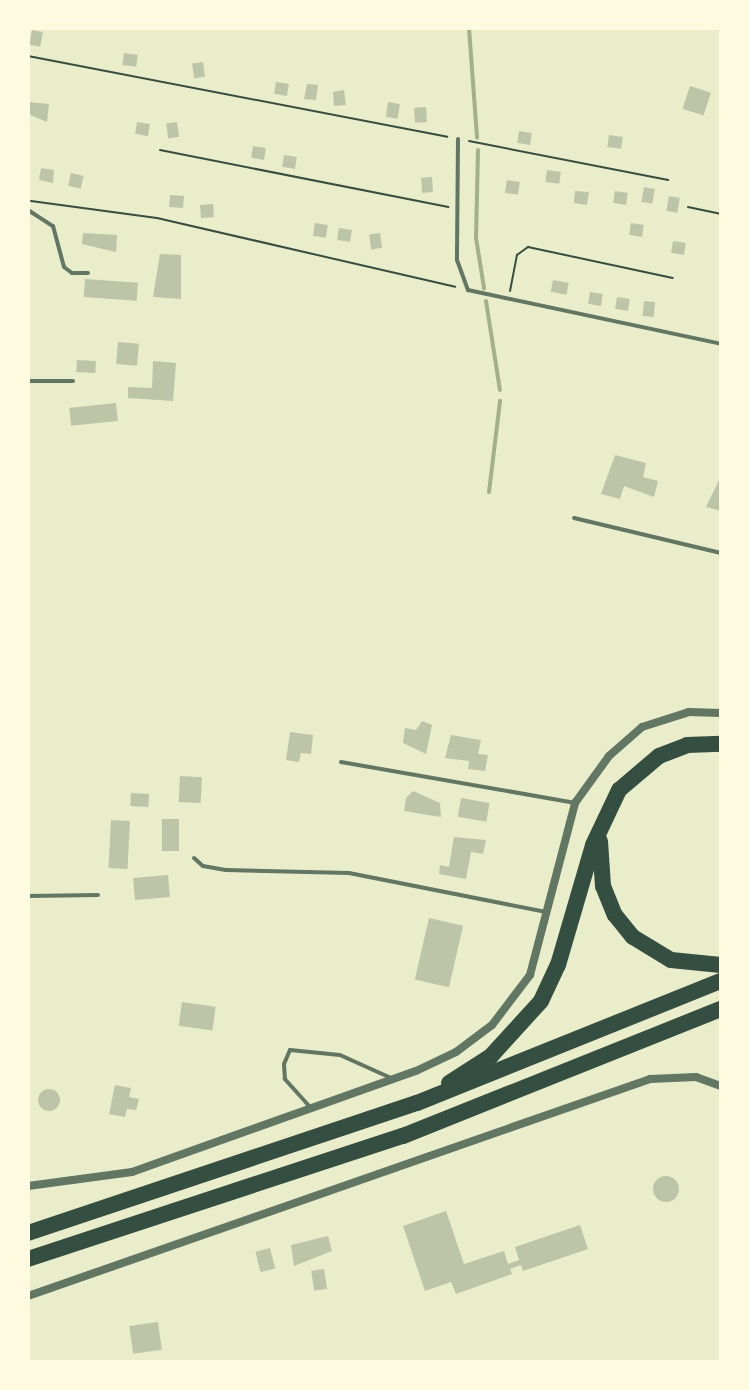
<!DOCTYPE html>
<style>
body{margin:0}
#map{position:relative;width:749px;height:1390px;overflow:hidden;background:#e9edc9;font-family:"Fira Sans",sans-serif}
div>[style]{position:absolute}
.stream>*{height:4px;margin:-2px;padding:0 2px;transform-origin:2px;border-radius:2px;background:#a3b18a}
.building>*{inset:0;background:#bcc5a7;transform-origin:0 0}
.round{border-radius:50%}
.path>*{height:2px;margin:-1px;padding:0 1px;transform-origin:1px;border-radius:1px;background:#344e41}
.service>*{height:4px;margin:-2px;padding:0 2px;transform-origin:2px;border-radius:2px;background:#617663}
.minor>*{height:8px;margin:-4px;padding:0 4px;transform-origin:4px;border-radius:4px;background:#617663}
.motorway>*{height:16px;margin:-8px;padding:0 8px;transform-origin:8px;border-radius:8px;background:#344e41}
span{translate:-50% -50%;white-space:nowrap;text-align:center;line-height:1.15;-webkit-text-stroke:6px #fefae0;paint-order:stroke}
.frame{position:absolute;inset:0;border:30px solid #fefae0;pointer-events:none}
</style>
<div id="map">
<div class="stream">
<i style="left:469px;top:28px;width:110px;rotate:85.8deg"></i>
<i style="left:478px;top:150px;width:88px;rotate:91.3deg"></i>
<i style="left:476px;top:238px;width:51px;rotate:80.9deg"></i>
<i style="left:486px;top:301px;width:90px;rotate:81.1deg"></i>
<i style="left:489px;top:492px;width:92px;rotate:-83.1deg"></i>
</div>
<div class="building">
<i style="left:32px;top:30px;width:11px;height:15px;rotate:10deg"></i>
<i style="left:124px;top:53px;width:14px;height:12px;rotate:8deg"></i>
<i style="left:203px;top:62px;width:15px;height:11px;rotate:82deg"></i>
<i style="left:276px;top:82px;width:13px;height:12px;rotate:9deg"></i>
<i style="clip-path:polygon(307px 84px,318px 85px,316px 100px,304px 99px)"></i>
<i style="left:690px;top:86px;width:22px;height:24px;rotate:18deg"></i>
<i style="clip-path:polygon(344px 90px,346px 105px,334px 106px,333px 92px)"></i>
<i style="clip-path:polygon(28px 102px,49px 104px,47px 122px,28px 114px)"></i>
<i style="left:388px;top:102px;width:12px;height:15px;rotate:9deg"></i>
<i style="left:426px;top:107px;width:15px;height:12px;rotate:86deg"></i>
<i style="left:137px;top:122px;width:13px;height:12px;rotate:9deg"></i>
<i style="left:177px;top:122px;width:15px;height:11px;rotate:82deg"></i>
<i style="left:519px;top:131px;width:13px;height:12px;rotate:9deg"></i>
<i style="left:609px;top:135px;width:14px;height:12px;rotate:8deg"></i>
<i style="left:253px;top:146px;width:13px;height:12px;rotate:9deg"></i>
<i style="left:284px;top:155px;width:13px;height:12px;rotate:9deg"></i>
<i style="clip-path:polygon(41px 168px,54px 170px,53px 183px,39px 180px)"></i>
<i style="left:547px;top:170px;width:14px;height:12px;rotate:8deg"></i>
<i style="left:71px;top:173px;width:13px;height:13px;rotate:13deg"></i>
<i style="left:432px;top:177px;width:15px;height:11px;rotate:86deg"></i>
<i style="left:507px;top:180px;width:13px;height:13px;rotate:9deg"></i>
<i style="left:644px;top:187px;width:11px;height:15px;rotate:10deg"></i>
<i style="clip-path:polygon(575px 191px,589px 192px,587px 205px,574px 203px)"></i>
<i style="left:615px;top:191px;width:13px;height:12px;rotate:9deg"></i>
<i style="left:170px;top:195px;width:14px;height:12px;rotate:4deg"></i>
<i style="left:669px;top:196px;width:11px;height:15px;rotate:10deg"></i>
<i style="left:213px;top:204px;width:13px;height:13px;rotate:86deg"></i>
<i style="left:315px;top:223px;width:13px;height:13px;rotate:9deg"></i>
<i style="left:631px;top:223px;width:13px;height:12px;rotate:9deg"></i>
<i style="left:339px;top:228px;width:13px;height:12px;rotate:9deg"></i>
<i style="clip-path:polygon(83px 233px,117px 235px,116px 252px,82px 244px)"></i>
<i style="left:380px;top:233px;width:15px;height:11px;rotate:82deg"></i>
<i style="left:673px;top:241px;width:13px;height:12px;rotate:9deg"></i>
<i style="clip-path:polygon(160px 254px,181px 255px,181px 299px,153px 297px)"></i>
<i style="left:85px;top:279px;width:53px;height:18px;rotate:4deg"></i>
<i style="left:553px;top:280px;width:16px;height:12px;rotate:11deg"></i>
<i style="left:590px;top:292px;width:13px;height:12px;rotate:9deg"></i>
<i style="left:617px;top:297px;width:13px;height:12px;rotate:9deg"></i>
<i style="left:644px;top:301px;width:11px;height:15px;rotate:5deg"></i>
<i style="left:118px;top:342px;width:21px;height:22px;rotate:5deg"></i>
<i style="left:77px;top:360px;width:19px;height:12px;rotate:3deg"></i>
<i style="clip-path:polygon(153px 361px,176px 363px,173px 401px,128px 398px,128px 387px,152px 388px)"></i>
<i style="left:116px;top:403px;width:18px;height:47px;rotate:84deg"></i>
<i style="clip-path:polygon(615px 455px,646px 463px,643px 477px,658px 481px,654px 497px,624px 486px,620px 499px,601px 494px)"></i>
<i style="clip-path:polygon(721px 476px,721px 511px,706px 507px)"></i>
<i style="clip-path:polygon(422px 721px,432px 725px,426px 754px,403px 743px,405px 728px,416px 730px)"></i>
<i style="clip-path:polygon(290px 732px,313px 735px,311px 754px,301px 753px,299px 762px,286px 760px)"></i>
<i style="clip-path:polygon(451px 735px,481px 740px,478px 754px,488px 755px,485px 771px,468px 769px,469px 761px,445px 758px)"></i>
<i style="left:180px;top:776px;width:22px;height:26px;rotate:3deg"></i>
<i style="clip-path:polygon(413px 791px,440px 803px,441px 817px,404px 811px,406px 798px)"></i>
<i style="left:131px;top:793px;width:18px;height:13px;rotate:3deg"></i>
<i style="left:461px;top:798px;width:29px;height:19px;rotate:10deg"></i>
<i style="left:162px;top:819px;width:17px;height:32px"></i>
<i style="left:111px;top:820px;width:19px;height:48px;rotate:3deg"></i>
<i style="clip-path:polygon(454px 837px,486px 840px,483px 854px,471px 852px,466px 879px,439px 874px,440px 865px,449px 867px)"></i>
<i style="left:168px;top:875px;width:22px;height:35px;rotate:85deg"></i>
<i style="left:429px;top:918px;width:35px;height:63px;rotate:13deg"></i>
<i style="left:182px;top:1002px;width:34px;height:24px;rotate:8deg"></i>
<i style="clip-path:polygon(115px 1085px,131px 1088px,129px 1097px,139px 1099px,136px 1110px,127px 1109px,125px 1117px,109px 1114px)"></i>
<i class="round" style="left:38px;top:1089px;width:22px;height:22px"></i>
<i class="round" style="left:653px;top:1176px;width:26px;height:26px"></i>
<i style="clip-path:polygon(446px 1211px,464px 1264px,504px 1251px,508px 1264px,519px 1260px,515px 1247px,580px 1225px,588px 1249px,523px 1271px,521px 1265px,510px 1269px,512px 1274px,456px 1294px,451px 1282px,425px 1291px,403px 1226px)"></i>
<i style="clip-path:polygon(328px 1236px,332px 1251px,294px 1266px,291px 1245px)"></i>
<i style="left:270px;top:1248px;width:21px;height:15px;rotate:76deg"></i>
<i style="left:324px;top:1269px;width:20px;height:13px;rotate:81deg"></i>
<i style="left:158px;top:1322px;width:28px;height:29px;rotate:82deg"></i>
</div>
<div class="path">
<i style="left:28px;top:56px;width:427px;rotate:10.9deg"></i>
<i style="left:469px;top:141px;width:203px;rotate:11.1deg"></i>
<i style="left:160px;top:150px;width:294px;rotate:11.2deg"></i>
<i style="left:31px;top:201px;width:127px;rotate:7.7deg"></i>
<i style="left:157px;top:218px;width:306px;rotate:13deg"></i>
<i style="left:688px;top:207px;width:34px;rotate:12deg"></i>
<i style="left:510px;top:291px;width:37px;rotate:-79deg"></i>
<i style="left:517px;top:255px;width:14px;rotate:-36deg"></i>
<i style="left:528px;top:247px;width:148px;rotate:12.1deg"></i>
</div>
<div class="service">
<i style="left:458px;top:139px;width:121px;rotate:90.5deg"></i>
<i style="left:457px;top:260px;width:32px;rotate:70deg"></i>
<i style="left:468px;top:290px;width:259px;rotate:12deg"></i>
<i style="left:28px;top:210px;width:30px;rotate:33deg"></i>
<i style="left:53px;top:226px;width:42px;rotate:75deg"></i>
<i style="left:64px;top:267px;width:10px;rotate:37deg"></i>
<i style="left:72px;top:273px;width:16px"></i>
<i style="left:28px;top:381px;width:45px"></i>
<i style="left:574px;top:518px;width:151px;rotate:13.4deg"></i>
<i style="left:341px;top:762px;width:238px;rotate:9.9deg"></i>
<i style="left:194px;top:858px;width:12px;rotate:42deg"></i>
<i style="left:203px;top:866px;width:23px;rotate:10deg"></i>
<i style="left:226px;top:870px;width:123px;rotate:1.4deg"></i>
<i style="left:349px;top:873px;width:201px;rotate:11.2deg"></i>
<i style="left:28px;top:896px;width:70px;rotate:-0.8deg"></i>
<i style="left:310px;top:1107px;width:38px;rotate:-132deg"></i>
<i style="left:285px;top:1079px;width:15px;rotate:-94deg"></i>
<i style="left:284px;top:1064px;width:15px;rotate:-67deg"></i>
<i style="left:290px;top:1050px;width:50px;rotate:5.7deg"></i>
<i style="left:340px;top:1055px;width:56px;rotate:24.3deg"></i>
</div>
<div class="minor">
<i style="left:28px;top:1186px;width:105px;rotate:-7.7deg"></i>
<i style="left:132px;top:1172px;width:301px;rotate:-19.6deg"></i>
<i style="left:416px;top:1071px;width:44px;rotate:-25.4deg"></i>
<i style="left:456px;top:1052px;width:45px;rotate:-36.9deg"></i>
<i style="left:492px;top:1025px;width:63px;rotate:-52.8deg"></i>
<i style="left:530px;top:975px;width:178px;rotate:-75.3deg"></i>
<i style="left:575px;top:803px;width:58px;rotate:-54.1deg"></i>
<i style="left:609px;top:756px;width:44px;rotate:-41.3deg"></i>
<i style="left:642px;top:727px;width:49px;rotate:-17.7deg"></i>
<i style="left:689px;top:712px;width:32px;rotate:2deg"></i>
<i style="left:28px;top:1296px;width:659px;rotate:-19.23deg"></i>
<i style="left:650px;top:1079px;width:46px;rotate:-2.5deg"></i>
<i style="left:696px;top:1077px;width:27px;rotate:20deg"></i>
</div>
<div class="motorway">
<i style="left:600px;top:841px;width:45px;rotate:86.2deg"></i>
<i style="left:603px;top:886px;width:31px;rotate:68deg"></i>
<i style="left:615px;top:915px;width:28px;rotate:51deg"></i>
<i style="left:633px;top:937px;width:44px;rotate:31.2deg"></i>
<i style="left:671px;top:960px;width:50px;rotate:5.7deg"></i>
<i style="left:449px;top:1083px;width:50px;rotate:-32.7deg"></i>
<i style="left:491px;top:1056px;width:74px;rotate:-47.7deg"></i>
<i style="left:541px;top:1001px;width:40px;rotate:-65deg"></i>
<i style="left:558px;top:965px;width:125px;rotate:-73.7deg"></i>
<i style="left:593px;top:845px;width:61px;rotate:-64.7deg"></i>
<i style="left:619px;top:790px;width:52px;rotate:-40.4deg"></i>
<i style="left:659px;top:756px;width:30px;rotate:-21deg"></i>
<i style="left:687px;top:745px;width:34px;rotate:-2deg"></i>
<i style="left:28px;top:1233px;width:410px;rotate:-18.5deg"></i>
<i style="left:417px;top:1103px;width:328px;rotate:-21.9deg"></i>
<i style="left:28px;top:1259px;width:395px;rotate:-18.2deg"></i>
<i style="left:403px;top:1136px;width:342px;rotate:-21.8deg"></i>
</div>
<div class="frame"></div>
</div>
